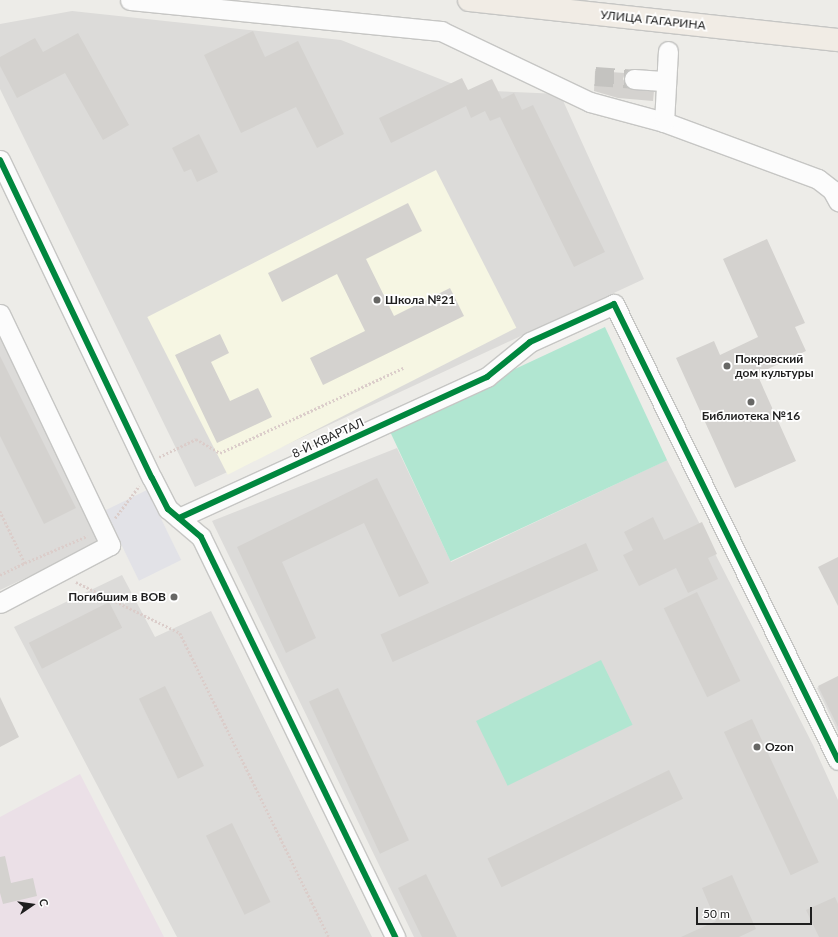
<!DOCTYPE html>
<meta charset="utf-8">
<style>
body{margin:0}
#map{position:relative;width:838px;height:937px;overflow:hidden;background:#edece8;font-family:Lato,sans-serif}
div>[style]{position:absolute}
.residential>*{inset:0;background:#dcdbd9}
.industrial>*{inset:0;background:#ebe0e7}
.education>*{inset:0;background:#f6f6e3;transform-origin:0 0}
.pitch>*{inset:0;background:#b1e6d1;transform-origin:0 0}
.plaza>*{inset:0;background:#e2e2e7;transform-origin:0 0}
.building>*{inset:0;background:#d4d2cf;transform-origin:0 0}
.minor-tunnel>*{height:19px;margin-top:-9.5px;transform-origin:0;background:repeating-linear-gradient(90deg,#c4c3c0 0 19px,transparent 0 29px)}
.path>*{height:2.5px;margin-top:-1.25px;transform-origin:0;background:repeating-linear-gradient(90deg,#dbcdca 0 2px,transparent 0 4px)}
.roads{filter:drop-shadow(1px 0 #c6c6c4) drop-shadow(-1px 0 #c6c6c4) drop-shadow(0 1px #c6c6c4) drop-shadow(0 -1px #c6c6c4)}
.minor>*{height:19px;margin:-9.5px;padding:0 9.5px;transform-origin:9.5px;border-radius:9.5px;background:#fcfcfc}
.major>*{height:22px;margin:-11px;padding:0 11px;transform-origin:11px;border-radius:11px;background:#f1ece5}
.cycleway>*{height:6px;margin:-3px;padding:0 3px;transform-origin:3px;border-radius:3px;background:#00873e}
.dots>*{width:11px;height:11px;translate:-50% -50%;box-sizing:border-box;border:2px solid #fff;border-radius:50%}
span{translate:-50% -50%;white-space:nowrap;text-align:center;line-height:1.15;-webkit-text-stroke:3.5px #fff;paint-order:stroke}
.street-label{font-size:12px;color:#1f1f1f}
.poi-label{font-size:12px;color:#1f1f1f;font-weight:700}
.left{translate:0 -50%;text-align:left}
.right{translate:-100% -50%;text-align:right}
.north{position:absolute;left:12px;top:885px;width:40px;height:40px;-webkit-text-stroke:3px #fff;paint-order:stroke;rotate:77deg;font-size:11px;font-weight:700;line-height:16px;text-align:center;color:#1f1f1f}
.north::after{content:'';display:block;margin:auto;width:14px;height:18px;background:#1f1f1f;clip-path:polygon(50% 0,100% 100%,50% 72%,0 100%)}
.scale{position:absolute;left:696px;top:907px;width:116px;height:18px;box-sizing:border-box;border:2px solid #1f1f1f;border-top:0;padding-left:5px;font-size:12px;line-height:14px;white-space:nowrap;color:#1f1f1f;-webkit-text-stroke:3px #fff;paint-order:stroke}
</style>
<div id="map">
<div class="residential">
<i style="clip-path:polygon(72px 11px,341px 40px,468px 90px,560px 94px,644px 279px,195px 487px,0 89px,0 24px)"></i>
<i style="clip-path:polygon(0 313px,104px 541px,0 590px)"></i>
<i style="clip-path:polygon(397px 448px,451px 562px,667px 460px,813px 745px,838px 800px,838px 937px,414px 937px,212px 521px)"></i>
<i style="clip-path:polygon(122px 575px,155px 637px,211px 611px,372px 937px,177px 937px,14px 627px)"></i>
<i style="clip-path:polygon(838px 678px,838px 732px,817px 688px)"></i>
</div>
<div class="industrial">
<i style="clip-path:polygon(80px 774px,164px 937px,0 937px,0 817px)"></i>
</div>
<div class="education">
<i style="left:436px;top:170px;width:177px;height:324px;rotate:63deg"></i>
</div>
<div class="pitch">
<i style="left:605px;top:327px;width:147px;height:239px;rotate:65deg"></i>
<i style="left:601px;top:660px;width:72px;height:139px;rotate:64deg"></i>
</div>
<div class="plaza">
<i style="left:147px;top:490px;width:78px;height:47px;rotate:64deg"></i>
</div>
<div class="building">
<i style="clip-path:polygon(253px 31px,265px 57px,298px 41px,344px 134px,317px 148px,296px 107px,241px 133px,204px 55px)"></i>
<i style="clip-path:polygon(78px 33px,129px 125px,103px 140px,65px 73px,17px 98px,0 66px,0 57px,35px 38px,43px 52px)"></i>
<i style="clip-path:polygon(595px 71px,625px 73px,623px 79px,628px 88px,654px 91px,653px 101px,618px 98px,594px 91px)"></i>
<i style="clip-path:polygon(462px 78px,468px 90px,492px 79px,502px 99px,514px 93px,522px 110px,533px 105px,605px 252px,574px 267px,500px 117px,490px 121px,485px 111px,471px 118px,466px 106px,391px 143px,379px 118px)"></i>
<i style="clip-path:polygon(199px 134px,218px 172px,197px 182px,191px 169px,184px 172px,172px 148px)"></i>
<i style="clip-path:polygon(408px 203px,422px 231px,366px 259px,394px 316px,450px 288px,464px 316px,323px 385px,310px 358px,365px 331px,337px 274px,282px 302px,268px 273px)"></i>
<i style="clip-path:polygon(767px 239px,805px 323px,795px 327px,806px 351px,757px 374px,796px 461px,735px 488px,676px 358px,714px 341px,720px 355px,758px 337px,723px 259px)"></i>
<i style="clip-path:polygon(220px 334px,229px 353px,211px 362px,230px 401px,258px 388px,272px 417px,217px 443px,175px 355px)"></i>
<i style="clip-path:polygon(0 356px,76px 508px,44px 524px,0 436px)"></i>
<i style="clip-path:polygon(377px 478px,429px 583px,399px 597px,364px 523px,282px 562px,316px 638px,286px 653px,237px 547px)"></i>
<i style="clip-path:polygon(653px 517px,664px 540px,702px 522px,717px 554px,708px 558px,718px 579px,688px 593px,676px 568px,639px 586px,623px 555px,633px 550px,624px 532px)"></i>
<i style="left:586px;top:543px;width:30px;height:225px;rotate:66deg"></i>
<i style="clip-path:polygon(838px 557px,838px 606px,818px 567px)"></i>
<i style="left:697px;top:592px;width:99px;height:37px;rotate:64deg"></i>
<i style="left:109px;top:602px;width:29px;height:90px;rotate:63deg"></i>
<i style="clip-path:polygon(838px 676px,838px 727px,818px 686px)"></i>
<i style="left:165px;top:686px;width:89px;height:29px;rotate:64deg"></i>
<i style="left:338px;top:688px;width:168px;height:32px;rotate:65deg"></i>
<i style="clip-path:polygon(0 697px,19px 737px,0 747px)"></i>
<i style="left:752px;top:719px;width:158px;height:31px;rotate:65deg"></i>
<i style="left:669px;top:770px;width:32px;height:202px;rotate:64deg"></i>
<i style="left:232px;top:823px;width:88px;height:29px;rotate:64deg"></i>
<i style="clip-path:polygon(5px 856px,11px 883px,33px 878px,37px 896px,3px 904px,0 893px,0 857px)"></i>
<i style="clip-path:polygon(426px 874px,457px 937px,422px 937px,398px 888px)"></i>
<i style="clip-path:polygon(732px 875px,756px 929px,739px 937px,681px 937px,716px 921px,702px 888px)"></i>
<i style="clip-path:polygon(835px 897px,838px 904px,838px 937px,819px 937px,806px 910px)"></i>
</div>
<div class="minor-tunnel">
<i style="left:595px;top:76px;width:39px;rotate:4deg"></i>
</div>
<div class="path">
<i style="left:159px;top:457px;width:41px;rotate:-25.9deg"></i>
<i style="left:196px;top:439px;width:28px;rotate:30deg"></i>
<i style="left:220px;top:453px;width:202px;rotate:-24.9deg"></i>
<i style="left:0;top:511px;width:58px;rotate:64.3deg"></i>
<i style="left:25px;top:563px;width:68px;rotate:-23.5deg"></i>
<i style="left:115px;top:518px;width:40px;rotate:-53deg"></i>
<i style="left:0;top:575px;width:28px;rotate:-26deg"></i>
<i style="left:76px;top:582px;width:116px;rotate:26.1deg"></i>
<i style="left:180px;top:633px;width:339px;rotate:63.9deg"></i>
</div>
<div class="roads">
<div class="minor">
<i style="left:130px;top:0;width:313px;rotate:5.7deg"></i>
<i style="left:441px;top:31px;width:165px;rotate:25.5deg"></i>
<i style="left:590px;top:102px;width:77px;rotate:15.1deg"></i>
<i style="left:664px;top:122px;width:164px;rotate:20.3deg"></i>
<i style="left:818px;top:179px;width:18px;rotate:38deg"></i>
<i style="left:832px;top:190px;width:13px;rotate:61deg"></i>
<i style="left:634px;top:79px;width:32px;rotate:4deg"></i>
<i style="left:664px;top:122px;width:71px;rotate:-86.8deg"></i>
<i style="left:0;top:160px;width:352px;rotate:64.5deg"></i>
<i style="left:152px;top:478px;width:35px;rotate:63deg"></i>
<i style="left:168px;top:509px;width:43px;rotate:40.3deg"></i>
<i style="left:201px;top:537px;width:445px;rotate:64.1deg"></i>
<i style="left:0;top:314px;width:256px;rotate:64.5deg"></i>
<i style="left:110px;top:545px;width:124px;rotate:152.2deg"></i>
<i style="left:179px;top:518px;width:339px;rotate:-24.6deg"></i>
<i style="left:487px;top:377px;width:55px;rotate:-39.1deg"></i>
<i style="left:530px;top:342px;width:92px;rotate:-24.3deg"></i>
<i style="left:614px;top:304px;width:508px;rotate:63.84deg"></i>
</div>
<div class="major">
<i style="left:469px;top:0;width:371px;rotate:6.2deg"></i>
</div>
</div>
<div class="cycleway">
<i style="left:0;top:160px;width:352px;rotate:64.5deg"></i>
<i style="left:152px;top:478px;width:35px;rotate:63deg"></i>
<i style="left:168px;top:509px;width:43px;rotate:40.3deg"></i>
<i style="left:201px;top:537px;width:445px;rotate:64.1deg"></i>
<i style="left:179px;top:518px;width:339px;rotate:-24.6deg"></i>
<i style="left:487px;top:377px;width:55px;rotate:-39.1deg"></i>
<i style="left:530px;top:342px;width:92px;rotate:-24.3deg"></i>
<i style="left:614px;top:304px;width:508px;rotate:63.84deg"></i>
</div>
<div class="dots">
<i style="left:377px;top:300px;background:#676765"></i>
<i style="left:727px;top:366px;background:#676765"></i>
<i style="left:751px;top:402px;background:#676765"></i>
<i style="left:174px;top:597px;background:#676765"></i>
<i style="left:757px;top:747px;background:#676765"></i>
</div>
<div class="street-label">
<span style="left:653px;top:20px;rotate:6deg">УЛИЦА ГАГАРИНА</span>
<span style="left:328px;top:438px;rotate:-25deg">8-Й КВАРТАЛ</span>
</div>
<div class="poi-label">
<span class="left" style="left:385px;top:300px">Школа №21</span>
<span class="left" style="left:735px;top:366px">Покровский<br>дом культуры</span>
<span style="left:751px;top:416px">Библиотека №16</span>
<span class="right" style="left:166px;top:597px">Погибшим в ВОВ</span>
<span class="left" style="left:765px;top:747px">Ozon</span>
</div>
<div class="north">С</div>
<div class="scale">50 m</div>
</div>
